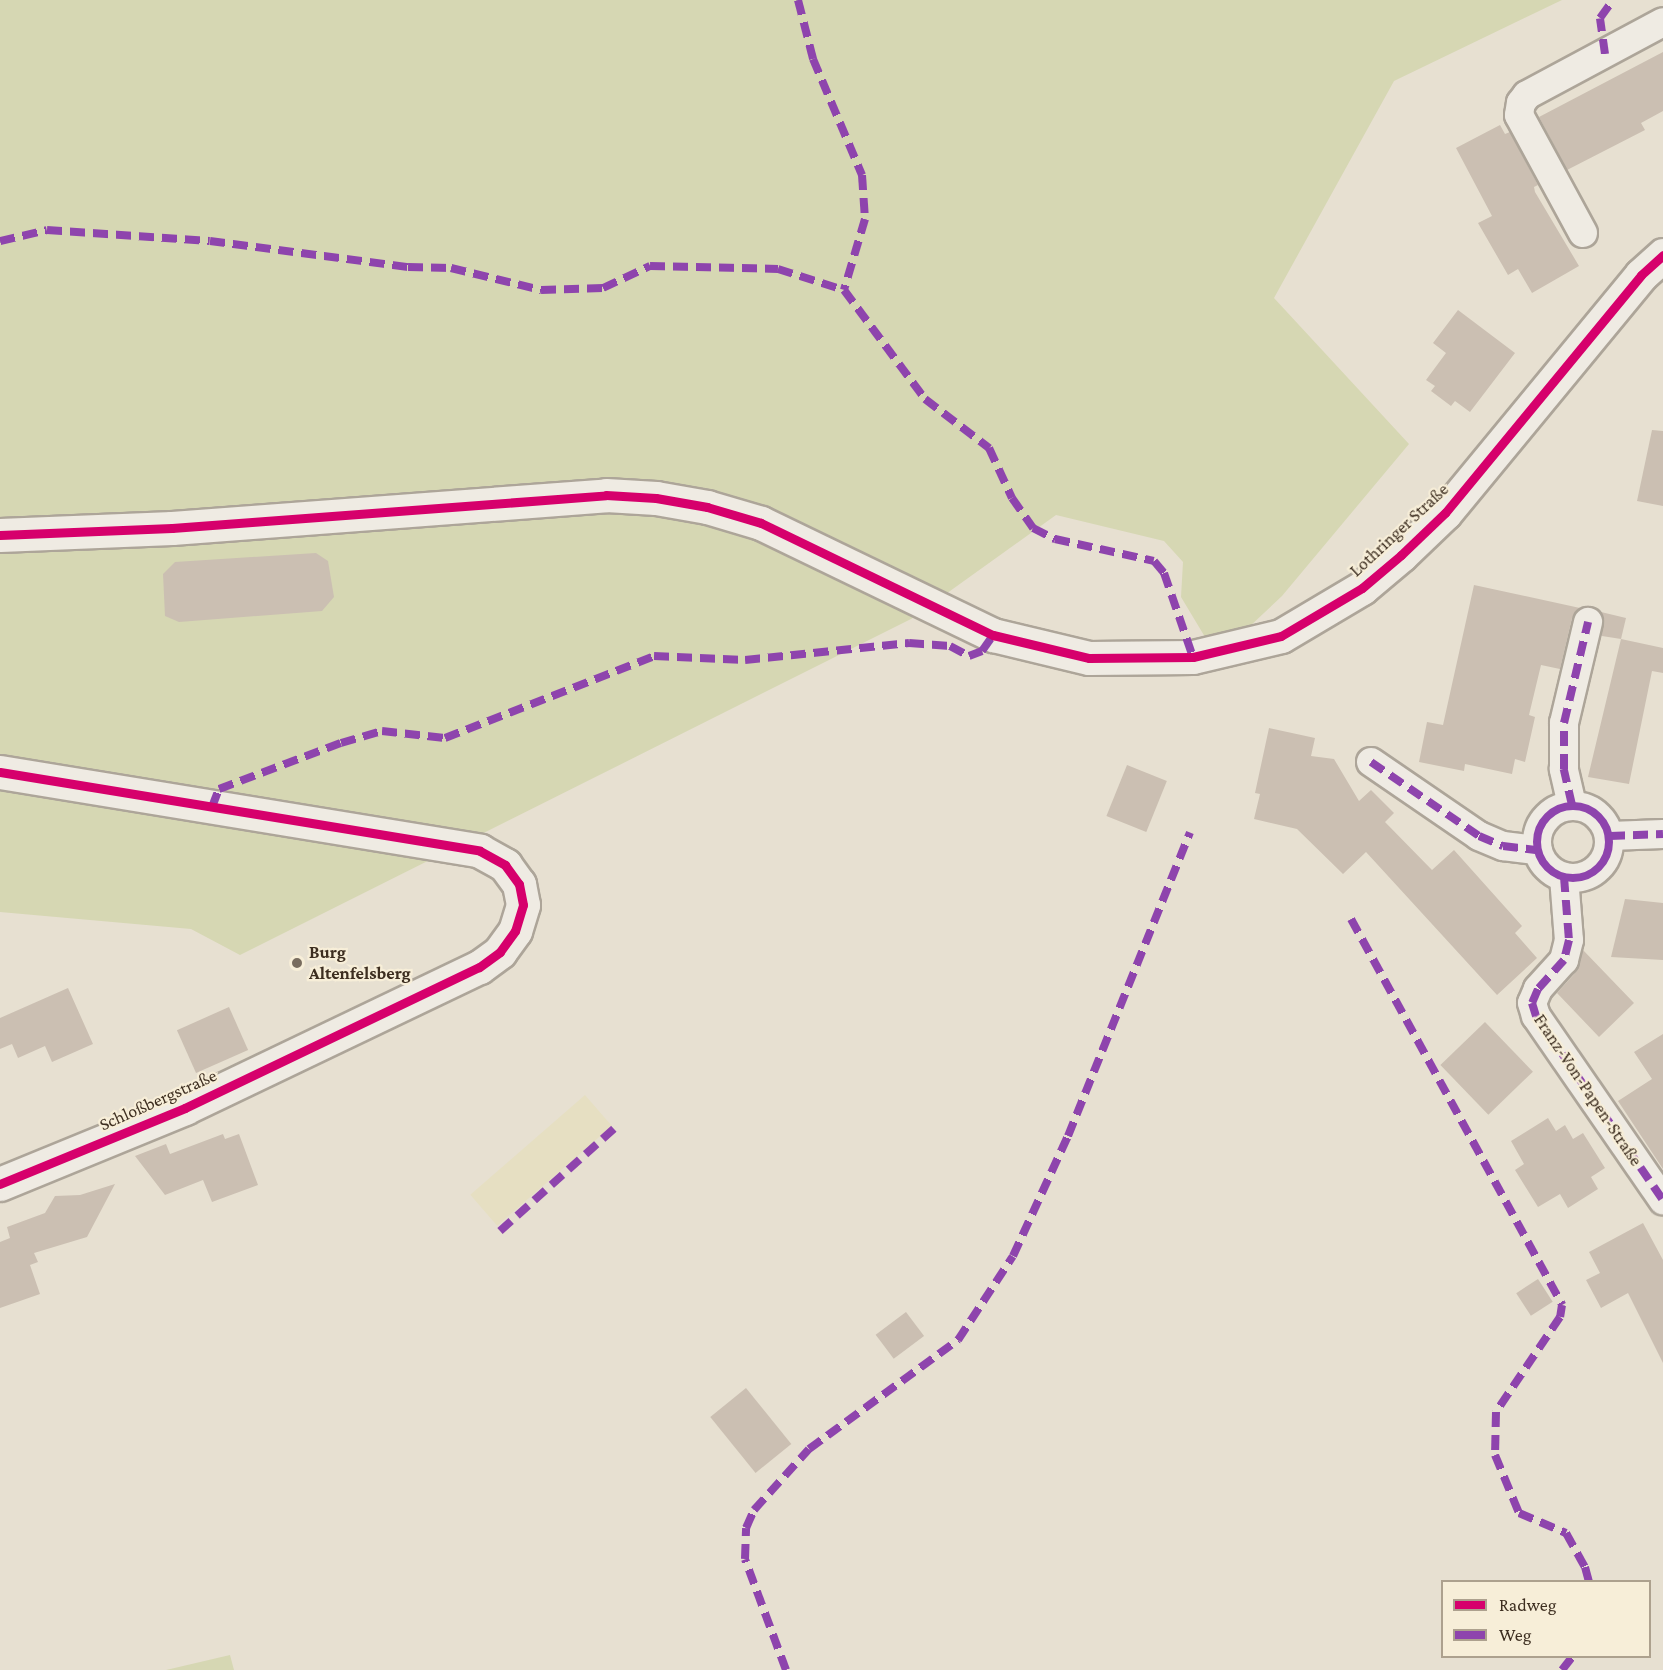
<!DOCTYPE html>
<meta charset="utf-8">
<style>
body{margin:0}
#map{position:relative;width:1663px;height:1670px;overflow:hidden;background:#e7e0d1;font-family:"Crimson Pro",serif}
div>[style]{position:absolute}
.farmland>*{inset:0;background:#e6dfc2;transform-origin:0 0}
.green>*{inset:0;background:#d6d7b3}
.building>*{inset:0;background:#cbbfb2;transform-origin:0 0}
.roads{filter:drop-shadow(2px 0 #ada599) drop-shadow(-2px 0 #ada599) drop-shadow(0 2px #ada599) drop-shadow(0 -2px #ada599)}
.street>*{height:28px;margin:-14px;padding:0 14px;transform-origin:14px;border-radius:14px;background:#efebe3}
.street>.ring{margin:-14px;padding:0;box-sizing:content-box;background:none;border:28px solid #efebe3;border-radius:50%}
.secondary>*{height:33px;margin:-16.5px;padding:0 16.5px;transform-origin:16.5px;border-radius:16.5px;background:#efebe3}
.quiet>*{height:8px;margin-top:-4px;transform-origin:0;background:repeating-linear-gradient(90deg,#8e44ad 0 15px,transparent 0 23px)}
.quiet>.ring{margin:-4px;padding:0;box-sizing:content-box;background:none;border:8px solid #8e44ad;border-radius:50%}
.cycleway>*{height:9px;margin:-4.5px;padding:0 4.5px;transform-origin:4.5px;border-radius:4.5px;background:#d6006c}
.dots>*{width:16px;height:16px;translate:-50% -50%;box-sizing:border-box;border:3px solid #f7eed8;border-radius:50%}
span{translate:-50% -50%;white-space:nowrap;text-align:center;line-height:1.15;-webkit-text-stroke:4.5px #f7eed8;paint-order:stroke}
.street-label{font-size:18px;color:#3d2e20}
.poi-label{font-size:18px;color:#3d2e20;font-weight:700}
.left{translate:0 -50%;text-align:left}
.legend{position:absolute;left:1441px;top:1580px;width:210px;height:78px;box-sizing:border-box;background:#f7eed8;border:2px solid #ada18e;margin:0;padding:8px 10px;list-style:none;font-size:18px;color:#3d2e20}
.legend li{display:flex;align-items:center;gap:12px;height:30px}
.legend b{width:30px;border:2px solid #ada18e}
</style>
<div id="map">
<div class="farmland">
<i style="left:585px;top:1095px;width:41px;height:152px;rotate:49deg"></i>
</div>
<div class="green">
<i style="clip-path:polygon(0 0,1562px 0,1394px 81px,1274px 298px,1409px 444px,1282px 596px,1217px 657px,1181px 597px,1183px 562px,1164px 541px,1056px 515px,911px 619px,240px 955px,191px 929px,0 912px)"></i>
<i style="clip-path:polygon(230px 1655px,234px 1670px,166px 1670px)"></i>
</div>
<div class="building">
<i style="clip-path:polygon(1663px 52px,1663px 111px,1641px 123px,1645px 130px,1567px 170px,1539px 117px)"></i>
<i style="clip-path:polygon(1500px 125px,1505px 134px,1510px 132px,1538px 185px,1534px 187px,1535px 192px,1579px 266px,1532px 293px,1518px 269px,1508px 275px,1478px 223px,1492px 216px,1456px 148px)"></i>
<i style="clip-path:polygon(1458px 310px,1515px 353px,1470px 412px,1455px 401px,1451px 406px,1431px 391px,1435px 386px,1426px 380px,1446px 353px,1433px 343px)"></i>
<i style="clip-path:polygon(1652px 430px,1663px 431px,1663px 506px,1637px 501px)"></i>
<i style="clip-path:polygon(316px 553px,328px 561px,334px 597px,322px 611px,179px 622px,165px 616px,163px 574px,175px 562px)"></i>
<i style="clip-path:polygon(1474px 585px,1580px 608px,1572px 618px,1560px 669px,1541px 665px,1529px 715px,1535px 717px,1525px 762px,1515px 759px,1512px 774px,1465px 764px,1464px 771px,1419px 762px,1427px 722px,1443px 725px)"></i>
<i style="clip-path:polygon(1601px 612px,1626px 618px,1621px 639px,1602px 636px)"></i>
<i style="clip-path:polygon(1621px 639px,1663px 648px,1663px 673px,1652px 671px,1629px 784px,1588px 777px)"></i>
<i style="clip-path:polygon(1269px 728px,1315px 738px,1311px 756px,1334px 759px,1359px 801px,1371px 790px,1394px 813px,1385px 822px,1432px 870px,1454px 850px,1522px 926px,1515px 933px,1537px 958px,1497px 995px,1366px 852px,1343px 874px,1297px 829px,1254px 819px,1260px 794px,1255px 793px)"></i>
<i style="left:1127px;top:765px;width:43px;height:55px;rotate:22deg"></i>
<i style="clip-path:polygon(1625px 899px,1663px 903px,1663px 960px,1611px 957px)"></i>
<i style="clip-path:polygon(1583px 950px,1634px 1003px,1599px 1037px,1557px 993px,1577px 971px)"></i>
<i style="clip-path:polygon(68px 988px,93px 1044px,52px 1062px,45px 1046px,18px 1058px,12px 1044px,0 1049px,0 1018px)"></i>
<i style="left:229px;top:1007px;width:47px;height:57px;rotate:66deg"></i>
<i style="left:1485px;top:1022px;width:69px;height:62px;rotate:46deg"></i>
<i style="clip-path:polygon(1663px 1034px,1663px 1169px,1618px 1101px,1652px 1079px,1634px 1052px)"></i>
<i style="clip-path:polygon(1548px 1118px,1556px 1131px,1565px 1125px,1573px 1139px,1583px 1133px,1605px 1168px,1591px 1177px,1598px 1189px,1568px 1208px,1560px 1194px,1538px 1207px,1515px 1170px,1524px 1164px,1511px 1141px)"></i>
<i style="clip-path:polygon(223px 1134px,225px 1139px,239px 1134px,258px 1185px,212px 1202px,203px 1180px,165px 1195px,135px 1156px,166px 1144px,170px 1154px)"></i>
<i style="clip-path:polygon(115px 1184px,87px 1237px,34px 1253px,38px 1262px,30px 1265px,40px 1294px,0 1308px,0 1242px,10px 1238px,7px 1227px,45px 1213px,55px 1196px,80px 1195px)"></i>
<i style="clip-path:polygon(1643px 1223px,1663px 1260px,1663px 1363px,1628px 1293px,1601px 1308px,1586px 1280px,1600px 1273px,1589px 1252px)"></i>
<i style="left:1538px;top:1279px;width:27px;height:26px;rotate:57deg"></i>
<i style="left:906px;top:1312px;width:30px;height:38px;rotate:53deg"></i>
<i style="left:746px;top:1388px;width:72px;height:46px;rotate:51deg"></i>
</div>
<div class="roads">
<div class="street">
<i style="left:1583px;top:233px;width:134px;rotate:-118.5deg"></i>
<i style="left:1519px;top:115px;width:12px;rotate:-81deg"></i>
<i style="left:1521px;top:103px;width:10px;rotate:-53deg"></i>
<i style="left:1527px;top:95px;width:154px;rotate:-28.2deg"></i>
<i style="left:1371px;top:762px;width:131px;rotate:34.4deg"></i>
<i style="left:1479px;top:836px;width:26px;rotate:23deg"></i>
<i style="left:1503px;top:846px;width:35px;rotate:7deg"></i>
<i style="left:1572px;top:805px;width:37px;rotate:-103deg"></i>
<i style="left:1564px;top:769px;width:46px;rotate:-90deg"></i>
<i style="left:1564px;top:723px;width:104px;rotate:-76.6deg"></i>
<i class="ring" style="left:1537px;top:806px;width:44px;height:44px"></i>
<i style="left:1610px;top:836px;width:53px;rotate:-2.2deg"></i>
<i style="left:1564px;top:877px;width:63px;rotate:85.5deg"></i>
<i style="left:1569px;top:940px;width:21px;rotate:104deg"></i>
<i style="left:1564px;top:960px;width:39px;rotate:132deg"></i>
<i style="left:1538px;top:989px;width:15px;rotate:113deg"></i>
<i style="left:1532px;top:1003px;width:14px;rotate:73deg"></i>
<i style="left:1536px;top:1016px;width:224px;rotate:55.4deg"></i>
</div>
<div class="secondary">
<i style="left:0;top:535px;width:172px;rotate:-2.3deg"></i>
<i style="left:172px;top:528px;width:435px;rotate:-4.3deg"></i>
<i style="left:606px;top:495px;width:50px;rotate:3.4deg"></i>
<i style="left:656px;top:498px;width:52px;rotate:10deg"></i>
<i style="left:707px;top:507px;width:56px;rotate:16.5deg"></i>
<i style="left:761px;top:523px;width:258px;rotate:25.8deg"></i>
<i style="left:993px;top:635px;width:99px;rotate:13.5deg"></i>
<i style="left:1089px;top:658px;width:104px;rotate:-0.6deg"></i>
<i style="left:1193px;top:657px;width:90px;rotate:-13.4deg"></i>
<i style="left:1281px;top:636px;width:94px;rotate:-30.7deg"></i>
<i style="left:1362px;top:588px;width:51px;rotate:-40.2deg"></i>
<i style="left:1401px;top:555px;width:61px;rotate:-43.7deg"></i>
<i style="left:1445px;top:513px;width:308px;rotate:-50.5deg"></i>
<i style="left:1641px;top:275px;width:30px;rotate:-42deg"></i>
<i style="left:0;top:772px;width:486px;rotate:9.3deg"></i>
<i style="left:480px;top:851px;width:29px;rotate:29deg"></i>
<i style="left:505px;top:865px;width:24px;rotate:54deg"></i>
<i style="left:519px;top:884px;width:21px;rotate:79deg"></i>
<i style="left:523px;top:905px;width:27px;rotate:107deg"></i>
<i style="left:515px;top:931px;width:26px;rotate:126deg"></i>
<i style="left:500px;top:952px;width:26px;rotate:144deg"></i>
<i style="left:479px;top:967px;width:326px;rotate:154.4deg"></i>
<i style="left:185px;top:1108px;width:200px;rotate:157.7deg"></i>
</div>
</div>
<div class="quiet">
<i style="left:798px;top:0;width:61px;rotate:75.7deg"></i>
<i style="left:813px;top:59px;width:126px;rotate:67.1deg"></i>
<i style="left:862px;top:175px;width:44px;rotate:86.1deg"></i>
<i style="left:865px;top:219px;width:74px;rotate:106.5deg"></i>
<i style="left:1605px;top:54px;width:36px;rotate:-98deg"></i>
<i style="left:1600px;top:18px;width:22px;rotate:-54deg"></i>
<i style="left:0;top:241px;width:48px;rotate:-13.2deg"></i>
<i style="left:47px;top:230px;width:163px;rotate:3.9deg"></i>
<i style="left:210px;top:241px;width:200px;rotate:7.5deg"></i>
<i style="left:408px;top:267px;width:43px;rotate:1.3deg"></i>
<i style="left:451px;top:268px;width:93px;rotate:13.7deg"></i>
<i style="left:541px;top:290px;width:62px;rotate:-1.8deg"></i>
<i style="left:603px;top:288px;width:52px;rotate:-25.1deg"></i>
<i style="left:650px;top:266px;width:128px;rotate:1.3deg"></i>
<i style="left:778px;top:269px;width:69px;rotate:17.7deg"></i>
<i style="left:844px;top:290px;width:136px;rotate:53.4deg"></i>
<i style="left:925px;top:399px;width:81px;rotate:37.4deg"></i>
<i style="left:989px;top:448px;width:55px;rotate:65.3deg"></i>
<i style="left:1012px;top:498px;width:37px;rotate:55deg"></i>
<i style="left:1033px;top:528px;width:25px;rotate:27deg"></i>
<i style="left:1055px;top:539px;width:101px;rotate:12.5deg"></i>
<i style="left:1154px;top:561px;width:16px;rotate:50deg"></i>
<i style="left:1164px;top:573px;width:89px;rotate:71deg"></i>
<i style="left:1371px;top:762px;width:131px;rotate:34.4deg"></i>
<i style="left:1479px;top:836px;width:26px;rotate:23deg"></i>
<i style="left:1503px;top:846px;width:35px;rotate:7deg"></i>
<i style="left:1572px;top:805px;width:37px;rotate:-103deg"></i>
<i style="left:1564px;top:769px;width:46px;rotate:-90deg"></i>
<i style="left:1564px;top:723px;width:104px;rotate:-76.6deg"></i>
<i class="ring" style="left:1537px;top:806px;width:64px;height:64px"></i>
<i style="left:212px;top:807px;width:19px;rotate:-69deg"></i>
<i style="left:219px;top:789px;width:130px;rotate:-20.7deg"></i>
<i style="left:341px;top:743px;width:43px;rotate:-16.3deg"></i>
<i style="left:382px;top:731px;width:63px;rotate:6.3deg"></i>
<i style="left:445px;top:738px;width:225px;rotate:-21.4deg"></i>
<i style="left:654px;top:656px;width:91px;rotate:2.5deg"></i>
<i style="left:745px;top:660px;width:165px;rotate:-5.9deg"></i>
<i style="left:909px;top:643px;width:41px;rotate:4.2deg"></i>
<i style="left:950px;top:646px;width:21px;rotate:28deg"></i>
<i style="left:969px;top:656px;width:14px;rotate:-21deg"></i>
<i style="left:982px;top:651px;width:19px;rotate:-55deg"></i>
<i style="left:1610px;top:836px;width:53px;rotate:-2.2deg"></i>
<i style="left:1564px;top:877px;width:63px;rotate:85.5deg"></i>
<i style="left:1569px;top:940px;width:21px;rotate:104deg"></i>
<i style="left:1564px;top:960px;width:39px;rotate:132deg"></i>
<i style="left:1538px;top:989px;width:15px;rotate:113deg"></i>
<i style="left:1532px;top:1003px;width:14px;rotate:73deg"></i>
<i style="left:1536px;top:1016px;width:224px;rotate:55.4deg"></i>
<i style="left:1351px;top:919px;width:440px;rotate:61.3deg"></i>
<i style="left:1562px;top:1305px;width:12px;rotate:99deg"></i>
<i style="left:1560px;top:1317px;width:115px;rotate:124deg"></i>
<i style="left:1496px;top:1412px;width:43px;rotate:91.3deg"></i>
<i style="left:1495px;top:1455px;width:63px;rotate:67.5deg"></i>
<i style="left:1519px;top:1513px;width:51px;rotate:23.1deg"></i>
<i style="left:1566px;top:1533px;width:39px;rotate:61deg"></i>
<i style="left:1585px;top:1567px;width:16px;rotate:75deg"></i>
<i style="left:500px;top:1231px;width:156px;rotate:-41.9deg"></i>
<i style="left:786px;top:1670px;width:118px;rotate:-110.3deg"></i>
<i style="left:745px;top:1559px;width:31px;rotate:-88deg"></i>
<i style="left:746px;top:1528px;width:20px;rotate:-66deg"></i>
<i style="left:754px;top:1510px;width:82px;rotate:-48deg"></i>
<i style="left:809px;top:1449px;width:185px;rotate:-36.2deg"></i>
<i style="left:958px;top:1340px;width:100px;rotate:-56.8deg"></i>
<i style="left:1013px;top:1256px;width:132px;rotate:-65.4deg"></i>
<i style="left:1068px;top:1136px;width:327px;rotate:-68.1deg"></i>
<i style="left:1562px;top:1670px;width:18px;rotate:-52deg"></i>
</div>
<div class="cycleway">
<i style="left:0;top:535px;width:172px;rotate:-2.3deg"></i>
<i style="left:172px;top:528px;width:435px;rotate:-4.3deg"></i>
<i style="left:606px;top:495px;width:50px;rotate:3.4deg"></i>
<i style="left:656px;top:498px;width:52px;rotate:10deg"></i>
<i style="left:707px;top:507px;width:56px;rotate:16.5deg"></i>
<i style="left:761px;top:523px;width:258px;rotate:25.8deg"></i>
<i style="left:993px;top:635px;width:99px;rotate:13.5deg"></i>
<i style="left:1089px;top:658px;width:104px;rotate:-0.6deg"></i>
<i style="left:1193px;top:657px;width:90px;rotate:-13.4deg"></i>
<i style="left:1281px;top:636px;width:94px;rotate:-30.7deg"></i>
<i style="left:1362px;top:588px;width:51px;rotate:-40.2deg"></i>
<i style="left:1401px;top:555px;width:61px;rotate:-43.7deg"></i>
<i style="left:1445px;top:513px;width:308px;rotate:-50.5deg"></i>
<i style="left:1641px;top:275px;width:30px;rotate:-42deg"></i>
<i style="left:0;top:772px;width:486px;rotate:9.3deg"></i>
<i style="left:480px;top:851px;width:29px;rotate:29deg"></i>
<i style="left:505px;top:865px;width:24px;rotate:54deg"></i>
<i style="left:519px;top:884px;width:21px;rotate:79deg"></i>
<i style="left:523px;top:905px;width:27px;rotate:107deg"></i>
<i style="left:515px;top:931px;width:26px;rotate:126deg"></i>
<i style="left:500px;top:952px;width:26px;rotate:144deg"></i>
<i style="left:479px;top:967px;width:326px;rotate:154.4deg"></i>
<i style="left:185px;top:1108px;width:200px;rotate:157.7deg"></i>
</div>
<div class="dots">
<i style="left:297px;top:963px;background:#786c5e"></i>
</div>
<div class="street-label">
<span style="left:1399px;top:530px;rotate:-43deg">Lothringer Straße</span>
<span style="left:1588px;top:1090px;rotate:56deg">Franz-Von-Papen-Straße</span>
<span style="left:158px;top:1100px;rotate:-24deg">Schloßbergstraße</span>
</div>
<div class="poi-label">
<span class="left" style="left:309px;top:963px">Burg<br>Altenfelsberg</span>
</div>
<ul class="legend">
<li><b style="height:8px;background:#d6006c"></b>Radweg</li>
<li><b style="height:8px;background:#8e44ad"></b>Weg</li>
</ul>
</div>
